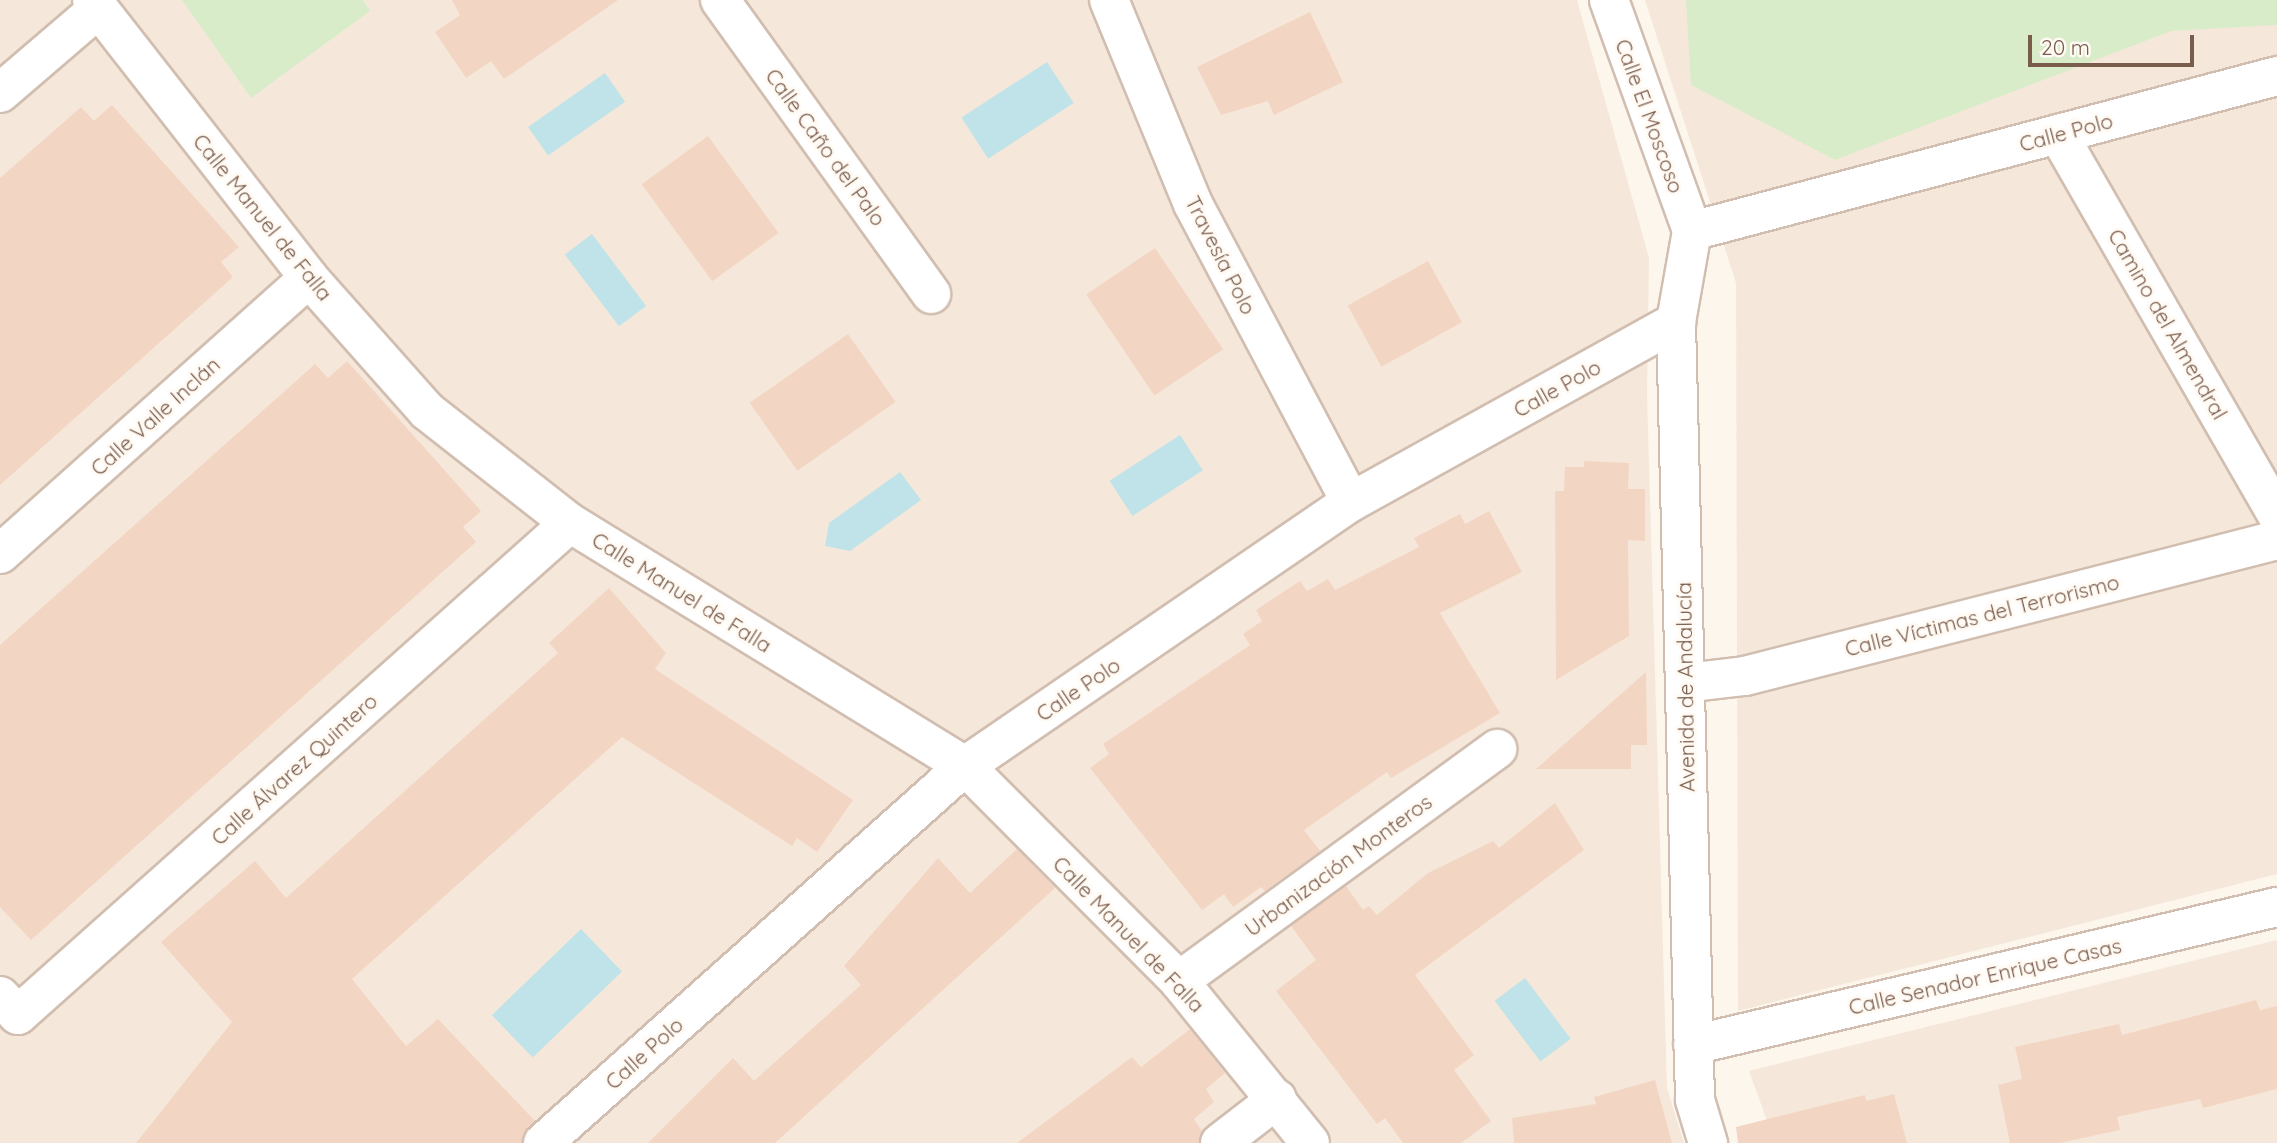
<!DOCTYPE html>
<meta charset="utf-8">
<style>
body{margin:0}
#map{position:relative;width:2277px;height:1143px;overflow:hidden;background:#fdf6ec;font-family:Quicksand,sans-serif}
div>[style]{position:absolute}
.residential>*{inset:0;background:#f5e8da}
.green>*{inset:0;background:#d8ecc9}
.water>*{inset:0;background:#bfe3e8;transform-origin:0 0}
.building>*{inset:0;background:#f3d5c3;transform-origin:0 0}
.roads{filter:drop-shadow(2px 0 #d1beb0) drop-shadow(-2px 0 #d1beb0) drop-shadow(0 2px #d1beb0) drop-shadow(0 -2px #d1beb0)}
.minor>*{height:38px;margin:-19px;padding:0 19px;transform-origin:19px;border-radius:19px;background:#fff}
span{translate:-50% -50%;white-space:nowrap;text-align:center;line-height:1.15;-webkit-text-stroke:6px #fffaf3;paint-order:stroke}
.street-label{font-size:21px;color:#7a5c4d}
.scale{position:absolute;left:2028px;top:35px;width:166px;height:32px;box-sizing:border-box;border:4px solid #7a5c4d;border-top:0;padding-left:9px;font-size:21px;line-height:24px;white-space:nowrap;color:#7a5c4d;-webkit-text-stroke:5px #fffaf3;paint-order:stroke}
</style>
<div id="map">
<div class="residential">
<i style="clip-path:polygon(0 0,1577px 0,1649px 258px,1647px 395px,1667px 1088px,1684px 1143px,0 1143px)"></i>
<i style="clip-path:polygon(1645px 0,2277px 0,2277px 874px,1738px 1011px,1736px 283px)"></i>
<i style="clip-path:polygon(2277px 940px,2277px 1143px,1775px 1143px,1749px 1071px)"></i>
</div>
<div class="green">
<i style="clip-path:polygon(182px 0,363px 0,370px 11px,251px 98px)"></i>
<i style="clip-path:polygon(1686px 0,2277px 0,2277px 25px,2171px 31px,1835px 160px,1691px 85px)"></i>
</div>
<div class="water">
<i style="left:1047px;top:62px;width:49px;height:102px;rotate:57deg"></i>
<i style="left:605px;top:73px;width:35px;height:94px;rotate:55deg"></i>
<i style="left:592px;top:234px;width:90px;height:34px;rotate:53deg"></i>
<i style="left:1180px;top:435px;width:42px;height:84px;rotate:57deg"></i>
<i style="clip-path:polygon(900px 472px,921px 500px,850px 551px,825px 546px,829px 523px)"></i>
<i style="left:581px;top:929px;width:59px;height:124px;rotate:46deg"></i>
<i style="left:1525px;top:978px;width:76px;height:38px;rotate:53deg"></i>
</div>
<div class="building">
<i style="clip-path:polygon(452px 0,618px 0,504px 79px,491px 61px,466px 78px,435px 32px,460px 15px)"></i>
<i style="clip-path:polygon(1310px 12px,1343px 82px,1274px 115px,1268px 101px,1221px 115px,1197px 67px)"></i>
<i style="clip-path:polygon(112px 105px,239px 247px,221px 262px,233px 277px,0 485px,0 178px,81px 107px,94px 121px)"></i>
<i style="left:708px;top:136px;width:120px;height:82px;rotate:54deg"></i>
<i style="left:1155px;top:248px;width:122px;height:83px;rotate:56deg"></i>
<i style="left:1428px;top:261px;width:70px;height:92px;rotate:61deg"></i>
<i style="left:848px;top:334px;width:83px;height:120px;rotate:55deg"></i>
<i style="clip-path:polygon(347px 361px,481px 511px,463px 527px,476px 542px,31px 940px,0 907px,0 645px,315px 364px,328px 378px)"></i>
<i style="clip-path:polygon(1584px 461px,1629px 463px,1628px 489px,1645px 489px,1645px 541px,1628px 540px,1629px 636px,1556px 680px,1555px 491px,1564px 491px,1565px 467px,1584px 467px)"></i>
<i style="clip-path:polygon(1489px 511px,1522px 572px,1440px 613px,1500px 713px,1391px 778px,1387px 772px,1304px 830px,1320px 851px,1265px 891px,1261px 887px,1233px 907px,1224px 894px,1202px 910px,1090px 768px,1109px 754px,1103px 744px,1250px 645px,1243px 634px,1262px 621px,1256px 610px,1300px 581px,1307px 591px,1328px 579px,1335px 590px,1419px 547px,1414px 538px,1460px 514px,1465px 524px)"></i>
<i style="clip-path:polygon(609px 588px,666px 653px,655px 669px,853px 800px,817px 852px,797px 838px,792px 846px,622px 737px,352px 979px,406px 1046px,438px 1019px,535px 1121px,522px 1143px,136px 1143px,232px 1022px,161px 942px,255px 861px,286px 898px,558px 653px,549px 643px)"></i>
<i style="clip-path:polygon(1646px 672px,1647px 745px,1631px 745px,1631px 769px,1536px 769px)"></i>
<i style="clip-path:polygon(1555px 803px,1584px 850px,1415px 975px,1474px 1055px,1454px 1070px,1491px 1121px,1461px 1143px,1403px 1143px,1385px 1118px,1377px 1124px,1276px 991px,1316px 960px,1291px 926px,1346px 886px,1363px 910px,1369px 906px,1377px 915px,1428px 873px,1493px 841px,1499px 848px)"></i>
<i style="clip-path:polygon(1017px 849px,1055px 888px,775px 1143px,648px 1143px,733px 1058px,754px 1081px,861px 985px,844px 966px,938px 858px,970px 893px)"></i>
<i style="clip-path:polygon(2256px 1000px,2260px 1010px,2277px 1006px,2277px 1089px,2203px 1108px,2200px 1099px,2117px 1117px,2120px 1130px,2059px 1143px,2010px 1143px,1998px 1085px,2022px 1079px,2015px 1047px,2119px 1024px,2122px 1035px)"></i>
<i style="clip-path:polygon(1190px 1029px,1225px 1073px,1206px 1089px,1214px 1102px,1194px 1119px,1202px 1131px,1199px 1143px,1017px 1143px,1132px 1057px,1141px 1067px)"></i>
<i style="clip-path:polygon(1655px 1080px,1672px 1143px,1514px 1143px,1512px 1118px,1596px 1104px,1594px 1097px)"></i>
<i style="clip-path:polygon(1894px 1094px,1907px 1143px,1738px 1143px,1736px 1127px,1865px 1095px,1866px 1101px)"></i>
</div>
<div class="roads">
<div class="minor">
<i style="left:92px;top:0;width:353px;rotate:52deg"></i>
<i style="left:309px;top:278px;width:178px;rotate:48.4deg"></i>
<i style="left:427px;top:411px;width:182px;rotate:38.1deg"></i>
<i style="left:570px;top:523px;width:464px;rotate:31.6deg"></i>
<i style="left:965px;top:766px;width:303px;rotate:45.1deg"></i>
<i style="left:1179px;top:981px;width:208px;rotate:51deg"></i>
<i style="left:720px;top:0;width:362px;rotate:54.3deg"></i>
<i style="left:1109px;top:0;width:221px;rotate:67.6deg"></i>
<i style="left:1193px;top:204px;width:337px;rotate:62.1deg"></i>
<i style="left:1609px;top:0;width:245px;rotate:70.2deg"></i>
<i style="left:0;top:93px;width:130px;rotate:-40.6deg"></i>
<i style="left:2058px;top:134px;width:439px;rotate:60.1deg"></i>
<i style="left:1692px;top:231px;width:92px;rotate:100deg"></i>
<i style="left:1676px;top:322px;width:778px;rotate:88.6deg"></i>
<i style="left:1695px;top:1100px;width:45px;rotate:73.2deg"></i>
<i style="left:1692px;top:231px;width:605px;rotate:-14.84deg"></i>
<i style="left:0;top:554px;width:414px;rotate:-41.8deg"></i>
<i style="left:1685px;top:683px;width:60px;rotate:-6.7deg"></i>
<i style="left:1745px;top:676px;width:549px;rotate:-14.34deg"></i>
<i style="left:1179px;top:981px;width:394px;rotate:-36.1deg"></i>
<i style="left:0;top:996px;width:26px;rotate:47deg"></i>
<i style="left:18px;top:1015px;width:739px;rotate:-41.71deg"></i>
<i style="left:1693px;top:1045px;width:600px;rotate:-13.3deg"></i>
<i style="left:543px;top:1143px;width:566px;rotate:-41.78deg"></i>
<i style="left:965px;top:766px;width:468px;rotate:-34.4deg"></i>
<i style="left:1351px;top:502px;width:372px;rotate:-29deg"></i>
<i style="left:1220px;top:1143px;width:72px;rotate:-37.7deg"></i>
</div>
</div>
<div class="street-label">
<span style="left:1650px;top:116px;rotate:70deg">Calle El Moscoso</span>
<span style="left:2066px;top:132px;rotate:-15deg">Calle Polo</span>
<span style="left:826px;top:147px;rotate:54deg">Calle Caño del Palo</span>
<span style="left:263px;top:217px;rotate:51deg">Calle Manuel de Falla</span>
<span style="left:1221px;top:255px;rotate:63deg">Travesía Polo</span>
<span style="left:2168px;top:324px;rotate:60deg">Camino del Almendral</span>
<span style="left:1557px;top:388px;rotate:-29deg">Calle Polo</span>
<span style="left:155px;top:416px;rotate:-42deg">Calle Valle Inclán</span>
<span style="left:682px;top:592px;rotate:32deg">Calle Manuel de Falla</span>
<span style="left:1982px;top:615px;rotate:-14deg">Calle Víctimas del Terrorismo</span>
<span style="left:1685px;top:687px;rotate:-91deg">Avenida de Andalucía</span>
<span style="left:1078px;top:689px;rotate:-34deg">Calle Polo</span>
<span style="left:294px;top:769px;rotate:-42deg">Calle Álvarez Quintero</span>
<span style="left:1338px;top:865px;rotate:-36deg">Urbanización Monteros</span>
<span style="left:1129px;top:934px;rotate:46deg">Calle Manuel de Falla</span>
<span style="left:1985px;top:976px;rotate:-13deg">Calle Senador Enrique Casas</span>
<span style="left:644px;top:1053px;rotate:-42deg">Calle Polo</span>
</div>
<div class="scale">20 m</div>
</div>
